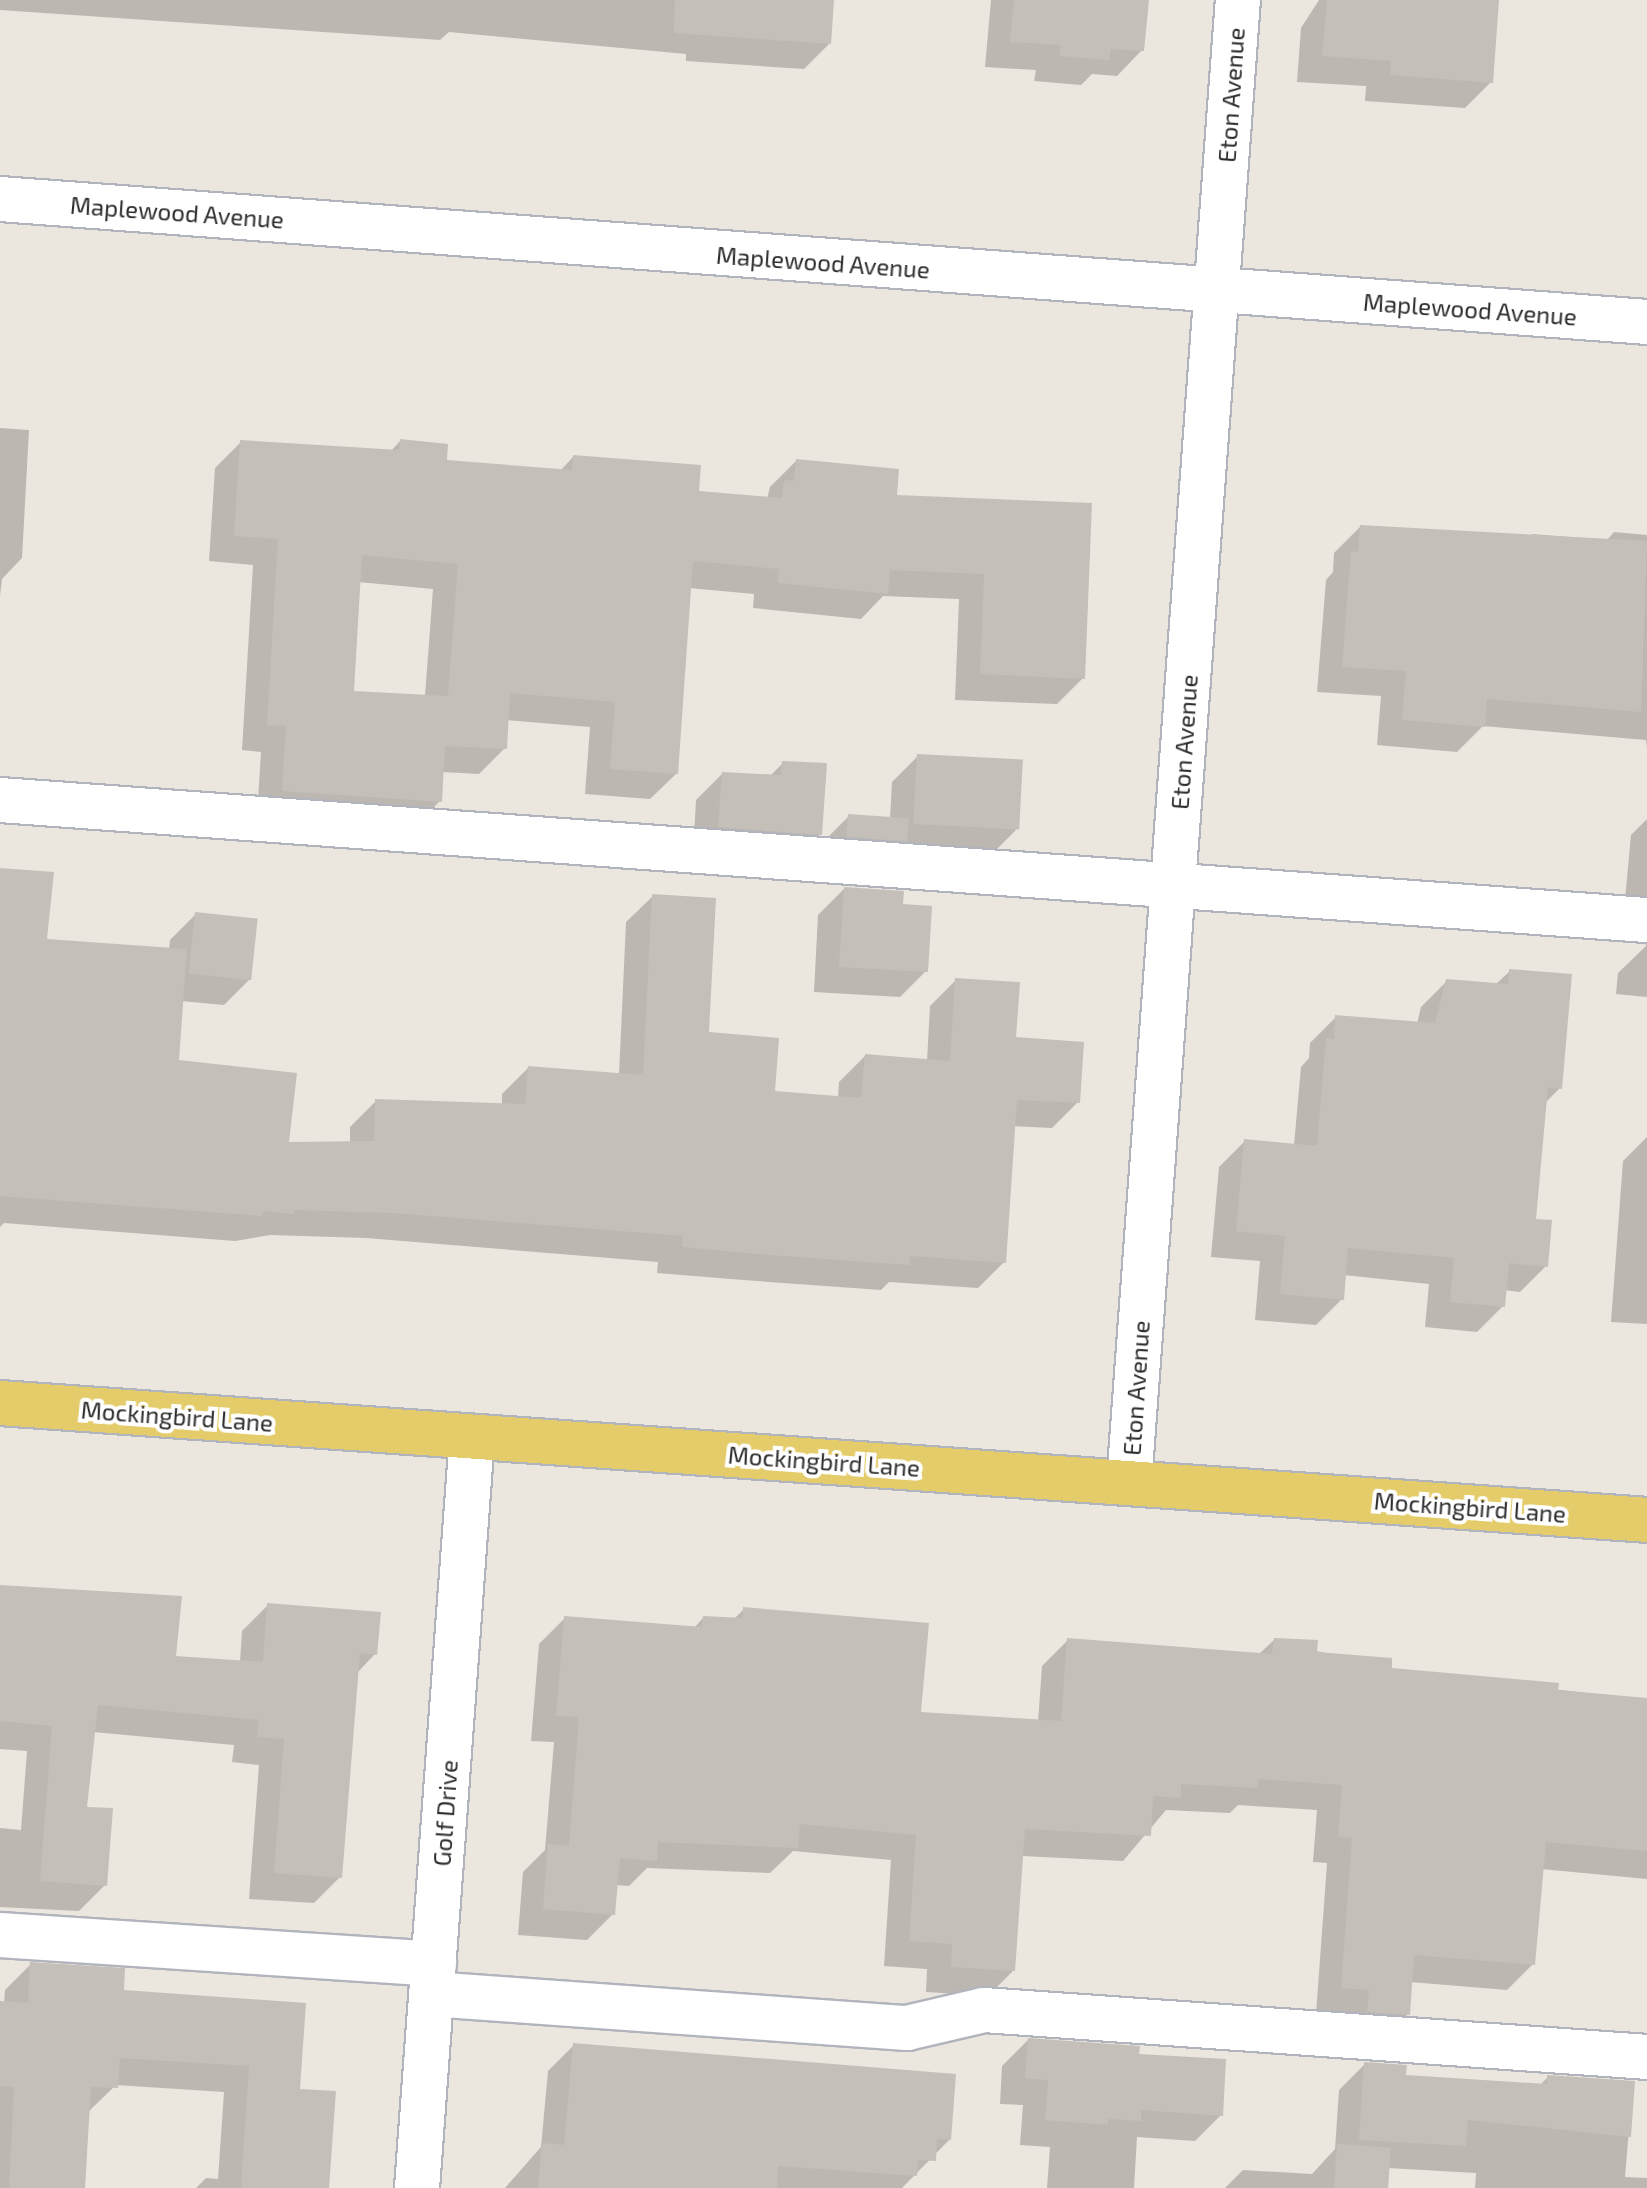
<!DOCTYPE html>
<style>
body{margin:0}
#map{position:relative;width:1647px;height:2188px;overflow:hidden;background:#ebe6de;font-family:"Exo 2",sans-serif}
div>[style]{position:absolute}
.shadow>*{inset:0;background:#0003}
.building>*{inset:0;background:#c4c0b9;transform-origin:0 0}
.roads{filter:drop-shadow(2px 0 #b1b4bd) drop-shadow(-2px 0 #b1b4bd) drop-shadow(0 2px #b1b4bd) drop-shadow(0 -2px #b1b4bd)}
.minor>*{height:44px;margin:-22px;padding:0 22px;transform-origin:22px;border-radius:22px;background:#fff}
.major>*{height:44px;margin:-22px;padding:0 22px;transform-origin:22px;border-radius:22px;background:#e4cc6a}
span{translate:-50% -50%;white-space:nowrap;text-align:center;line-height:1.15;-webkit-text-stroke:8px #fff;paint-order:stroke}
.street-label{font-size:24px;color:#2b2b2b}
</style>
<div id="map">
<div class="shadow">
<i style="clip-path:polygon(0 0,832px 0,830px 43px,804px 69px,686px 61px,686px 54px,449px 32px,440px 40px,0 10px)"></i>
<i style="clip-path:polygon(991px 0,1147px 0,1142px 50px,1117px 76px,1092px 74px,1081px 85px,1034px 81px,1036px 70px,985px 67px)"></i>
<i style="clip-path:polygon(1319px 0,1497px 0,1491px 82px,1465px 108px,1365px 101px,1366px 86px,1297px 82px,1301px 28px)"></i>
<i style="clip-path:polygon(0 428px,29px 430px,22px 558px,2px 579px,0 596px)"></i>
<i style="clip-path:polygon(evenodd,400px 441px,445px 461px,560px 471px,573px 457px,696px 492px,767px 499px,770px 487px,796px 461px,895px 497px,1090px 505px,1083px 678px,1057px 704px,955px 700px,959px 599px,883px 596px,861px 619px,753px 608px,754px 594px,689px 588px,676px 774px,650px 799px,585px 794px,590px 727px,506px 720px,505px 748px,479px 774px,442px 772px,440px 801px,414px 827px,257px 816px,261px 752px,242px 750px,253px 565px,209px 561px,215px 468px,241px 442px,391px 451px,400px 441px,358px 582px,433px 589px,425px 696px,352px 693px,358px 582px)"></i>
<i style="clip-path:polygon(1360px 527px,1526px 540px,1532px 534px,1607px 540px,1614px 532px,1647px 535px,1647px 748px,1646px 740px,1483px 726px,1457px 752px,1377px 745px,1381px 696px,1317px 692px,1326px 580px,1333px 572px,1334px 553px)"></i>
<i style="clip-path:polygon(918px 756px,1016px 830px,990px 856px,823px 842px,849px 816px,890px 819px,892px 782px)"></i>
<i style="clip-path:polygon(783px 763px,820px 834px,794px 860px,693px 853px,696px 800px,722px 774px,769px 777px)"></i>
<i style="clip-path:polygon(1647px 819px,1647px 997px,1616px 994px,1618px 973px,1646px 946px,1644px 934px,1623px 921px,1631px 835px)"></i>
<i style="clip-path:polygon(0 870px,45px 941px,169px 950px,170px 940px,196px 914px,250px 979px,224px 1005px,181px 1001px,177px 1062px,287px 1144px,350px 1144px,350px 1127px,376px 1101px,502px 1105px,502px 1094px,528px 1068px,619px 1075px,626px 922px,652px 897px,707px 1033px,773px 1093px,838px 1098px,839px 1082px,865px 1056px,927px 1061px,930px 1006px,956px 980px,1078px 1102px,1052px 1128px,1013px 1126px,1004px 1262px,978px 1288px,889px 1282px,881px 1290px,743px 1280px,657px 1273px,658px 1262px,366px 1238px,270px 1235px,235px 1241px,4px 1223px,0 1227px)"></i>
<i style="clip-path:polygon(844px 889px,901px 906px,926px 971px,900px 997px,814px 992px,818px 915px)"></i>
<i style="clip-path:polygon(1510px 971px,1560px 1088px,1545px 1103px,1534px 1221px,1546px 1266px,1520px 1292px,1504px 1290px,1503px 1306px,1477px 1332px,1425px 1327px,1429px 1284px,1344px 1275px,1342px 1299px,1316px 1325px,1255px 1320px,1260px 1261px,1211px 1257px,1219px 1167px,1245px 1141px,1294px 1145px,1301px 1067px,1309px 1058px,1310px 1043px,1336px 1017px,1417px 1024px,1421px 1007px,1447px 981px,1495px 985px)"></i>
<i style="clip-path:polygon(1647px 1137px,1647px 1324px,1611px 1322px,1623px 1161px)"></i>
<i style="clip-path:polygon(0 1586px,174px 1658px,240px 1662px,242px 1631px,268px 1605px,375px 1654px,357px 1673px,340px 1877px,314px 1903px,249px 1899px,259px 1765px,232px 1762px,234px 1745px,93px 1732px,85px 1808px,105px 1885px,79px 1911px,0 1907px,0 1828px,21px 1830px,27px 1751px,0 1749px)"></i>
<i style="clip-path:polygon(744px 1609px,919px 1714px,1038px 1722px,1042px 1666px,1068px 1640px,1258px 1655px,1274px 1640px,1390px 1670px,1647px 1700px,1647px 1879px,1541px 1869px,1533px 1964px,1507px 1990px,1410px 1982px,1408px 2014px,1382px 2040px,1316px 2014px,1327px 1863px,1313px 1862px,1317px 1810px,1238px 1805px,1230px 1813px,1166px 1810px,1123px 1861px,1022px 1856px,1014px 1970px,988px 1996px,926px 1992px,927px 1969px,884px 1966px,891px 1860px,793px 1851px,770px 1873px,647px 1868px,629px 1886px,616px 1885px,613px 1914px,587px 1940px,518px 1935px,523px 1872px,545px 1850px,554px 1742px,531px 1741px,539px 1644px,565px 1618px,694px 1628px,703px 1618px,733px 1620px)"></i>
<i style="clip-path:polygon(31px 1964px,122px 1992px,298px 2091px,327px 2188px,196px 2188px,206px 2178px,218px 2179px,224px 2092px,116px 2085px,87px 2113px,83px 2188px,0 2188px,0 2003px,4px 2004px,5px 1990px)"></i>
<i style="clip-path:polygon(1028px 2040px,1137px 2056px,1221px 2115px,1195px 2141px,1137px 2137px,1134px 2188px,1047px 2188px,1050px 2147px,1020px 2145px,1023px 2105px,1000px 2104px,1002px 2066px)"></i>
<i style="clip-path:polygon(574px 2045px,950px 2139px,902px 2188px,505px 2188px,541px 2147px,548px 2071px)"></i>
<i style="clip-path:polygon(1365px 2064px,1404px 2076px,1539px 2086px,1548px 2077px,1633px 2083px,1625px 2177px,1647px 2178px,1647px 2188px,1475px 2188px,1476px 2173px,1387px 2168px,1386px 2188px,1225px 2188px,1243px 2170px,1312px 2174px,1335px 2149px,1339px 2090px)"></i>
</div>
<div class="building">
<i style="clip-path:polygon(675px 0,834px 0,831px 44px,674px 33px)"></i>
<i style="clip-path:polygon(1014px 0,1149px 0,1144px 51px,1111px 49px,1109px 60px,1059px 56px,1061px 45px,1010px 42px)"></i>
<i style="clip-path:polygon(1327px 0,1499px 0,1493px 83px,1390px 75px,1391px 61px,1322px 56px)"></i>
<i style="clip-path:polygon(evenodd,400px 439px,448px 444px,447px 460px,572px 470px,573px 455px,701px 465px,699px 491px,782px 498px,784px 480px,794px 481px,796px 459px,899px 469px,897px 495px,1092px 503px,1085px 679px,980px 674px,984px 574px,890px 570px,888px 594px,778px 583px,779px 569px,693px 561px,678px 774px,610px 769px,615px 702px,510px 693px,507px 749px,445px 746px,442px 802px,282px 791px,286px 726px,267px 725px,278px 539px,234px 536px,240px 440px,399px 450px,400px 439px,362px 555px,458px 564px,448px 696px,354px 691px,362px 555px)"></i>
<i style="clip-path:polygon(1360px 525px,1647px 541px,1641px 712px,1487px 699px,1485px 727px,1402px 720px,1406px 671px,1342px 667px,1351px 551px,1358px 552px)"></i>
<i style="left:917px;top:754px;width:106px;height:70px;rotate:3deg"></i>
<i style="clip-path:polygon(782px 761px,827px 763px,822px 835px,718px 827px,722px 772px,781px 775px)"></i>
<i style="left:848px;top:814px;width:61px;height:23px;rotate:4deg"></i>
<i style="clip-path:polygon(0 868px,54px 872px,47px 939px,187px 949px,179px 1060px,297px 1073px,289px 1142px,374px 1141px,375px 1099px,525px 1104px,528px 1066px,643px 1075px,652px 894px,716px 898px,709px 1032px,779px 1038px,775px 1091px,861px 1098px,865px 1054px,950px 1061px,955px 978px,1020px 982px,1016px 1037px,1084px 1042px,1080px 1103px,1017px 1100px,1006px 1263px,910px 1256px,909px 1265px,770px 1255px,682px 1247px,683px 1236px,393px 1213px,294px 1210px,294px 1214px,263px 1211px,262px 1216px,0 1196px)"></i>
<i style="clip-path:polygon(844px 887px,904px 891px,903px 904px,932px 906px,928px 972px,839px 967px)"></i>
<i style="left:195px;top:912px;width:63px;height:62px;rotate:6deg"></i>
<i style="clip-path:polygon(1509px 969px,1572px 974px,1562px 1089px,1548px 1087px,1536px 1219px,1552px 1220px,1548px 1267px,1509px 1263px,1505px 1307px,1450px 1302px,1454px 1258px,1348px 1248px,1344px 1300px,1280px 1294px,1285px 1236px,1236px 1231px,1244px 1139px,1317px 1146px,1326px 1038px,1334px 1039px,1335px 1015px,1435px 1023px,1446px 979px,1508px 984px)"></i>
<i style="clip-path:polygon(0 1585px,182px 1596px,176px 1656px,263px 1662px,267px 1603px,381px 1612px,377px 1655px,360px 1653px,342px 1878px,274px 1873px,284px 1739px,257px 1737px,259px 1720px,98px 1705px,87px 1807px,113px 1808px,107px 1886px,40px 1881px,52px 1726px,0 1721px)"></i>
<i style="clip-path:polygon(743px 1607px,929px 1623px,921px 1712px,1061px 1721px,1067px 1638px,1272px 1654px,1274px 1638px,1318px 1640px,1317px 1652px,1392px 1658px,1392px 1668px,1559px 1683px,1558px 1690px,1647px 1698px,1647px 1851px,1546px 1842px,1535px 1965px,1414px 1955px,1410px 2015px,1367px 2012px,1369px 1990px,1341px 1988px,1352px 1838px,1338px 1837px,1342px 1785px,1258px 1779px,1258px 1788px,1181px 1784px,1181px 1798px,1153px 1796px,1151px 1836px,1025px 1829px,1015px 1971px,951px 1967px,952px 1944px,909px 1941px,916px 1835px,800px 1824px,798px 1848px,658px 1842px,657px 1861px,620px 1858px,615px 1915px,543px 1909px,548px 1844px,569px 1846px,579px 1717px,556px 1716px,564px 1616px,702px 1627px,703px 1616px,743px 1618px)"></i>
<i style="clip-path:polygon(30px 1962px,125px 1968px,124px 1990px,306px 2003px,300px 2089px,336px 2091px,329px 2188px,241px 2188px,249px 2066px,120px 2058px,118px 2088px,91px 2087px,85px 2188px,9px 2188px,14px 2087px,0 2086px,0 2001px,28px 2003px)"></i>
<i style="clip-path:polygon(1028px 2038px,1140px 2046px,1139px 2054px,1226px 2059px,1223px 2116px,1141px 2110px,1141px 2121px,1108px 2119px,1108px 2125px,1045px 2120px,1048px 2080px,1025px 2078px)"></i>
<i style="clip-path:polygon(573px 2043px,956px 2074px,951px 2140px,937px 2139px,936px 2161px,918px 2160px,917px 2176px,778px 2166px,777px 2188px,538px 2188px,542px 2143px,564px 2145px)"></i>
<i style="clip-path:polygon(1364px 2062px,1407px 2065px,1406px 2075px,1547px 2084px,1547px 2075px,1635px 2081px,1631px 2137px,1468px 2120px,1466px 2146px,1359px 2140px)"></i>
<i style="left:1337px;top:2144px;width:54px;height:44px;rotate:4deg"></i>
</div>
<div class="roads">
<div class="minor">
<i style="left:0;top:199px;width:1652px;rotate:4.27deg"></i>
<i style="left:0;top:800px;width:1651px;rotate:4.17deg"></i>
<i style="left:1129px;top:1483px;width:1487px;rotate:-85.8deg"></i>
<i style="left:0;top:1935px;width:435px;rotate:3.8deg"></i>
<i style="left:431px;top:1994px;width:477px;rotate:4.1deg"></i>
<i style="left:907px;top:2028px;width:79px;rotate:-13.2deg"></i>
<i style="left:984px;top:2010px;width:665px;rotate:4.05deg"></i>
<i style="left:417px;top:2188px;width:753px;rotate:-85.81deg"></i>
</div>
<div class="major">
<i style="left:0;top:1403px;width:1651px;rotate:4.06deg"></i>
</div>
</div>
<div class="street-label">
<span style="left:1231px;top:95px;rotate:-86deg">Eton Avenue</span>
<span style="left:177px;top:212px;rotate:4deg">Maplewood Avenue</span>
<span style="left:823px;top:262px;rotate:4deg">Maplewood Avenue</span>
<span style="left:1470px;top:309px;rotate:4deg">Maplewood Avenue</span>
<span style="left:1184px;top:742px;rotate:-86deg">Eton Avenue</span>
<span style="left:1136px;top:1388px;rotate:-86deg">Eton Avenue</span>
<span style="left:177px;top:1416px;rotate:4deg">Mockingbird Lane</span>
<span style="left:824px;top:1461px;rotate:4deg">Mockingbird Lane</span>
<span style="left:1470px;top:1507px;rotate:4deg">Mockingbird Lane</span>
<span style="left:445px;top:1813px;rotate:-86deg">Golf Drive</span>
</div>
</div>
